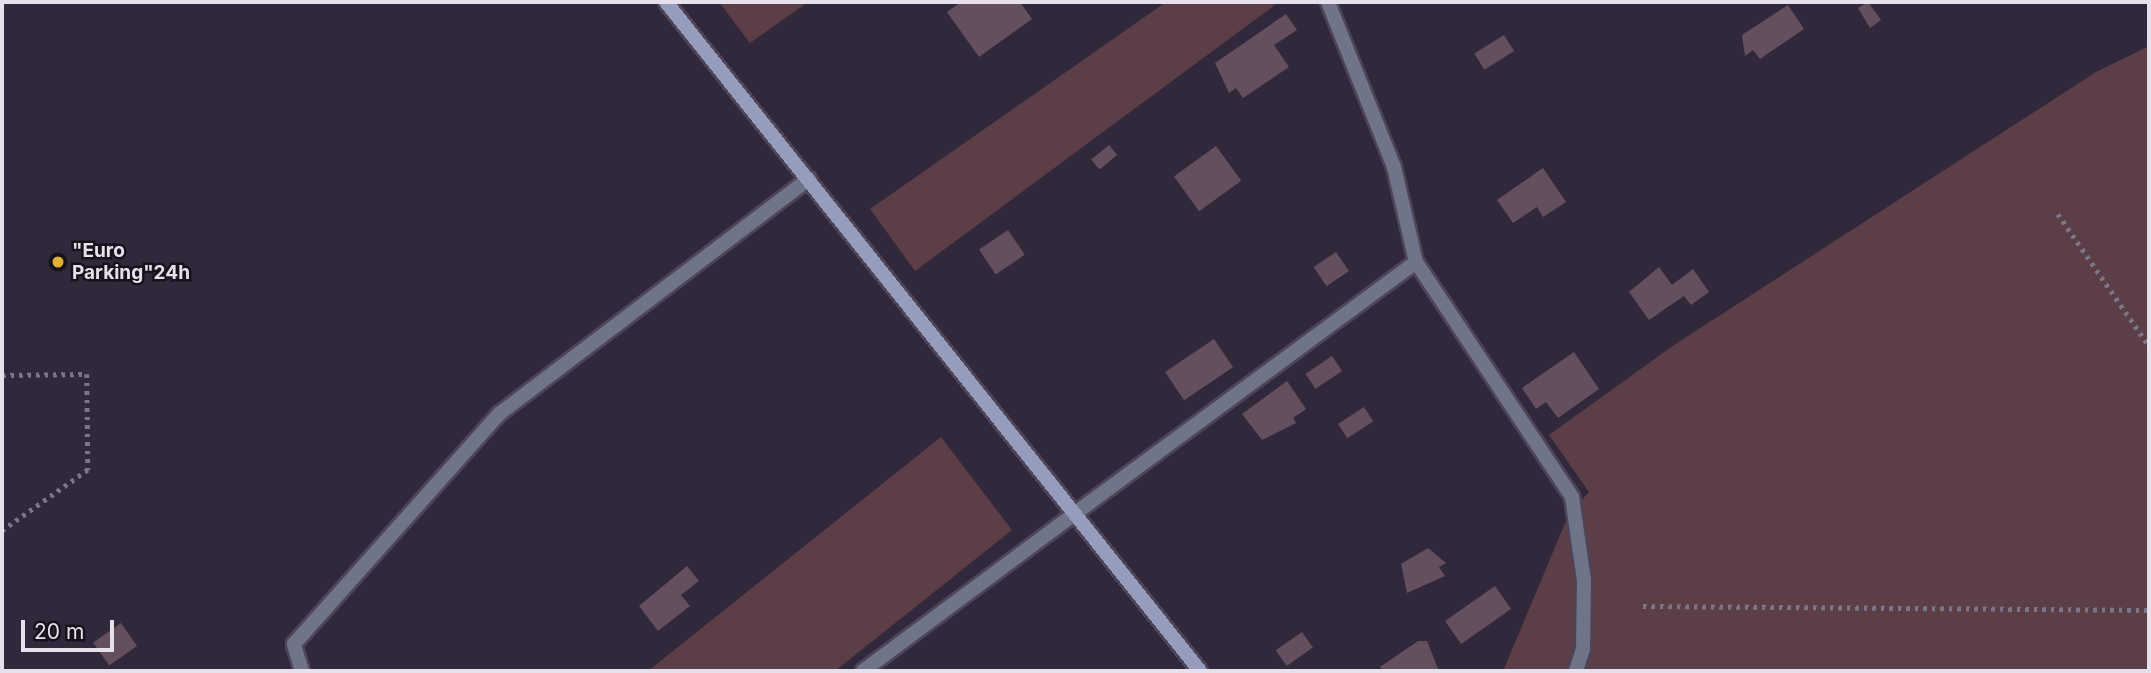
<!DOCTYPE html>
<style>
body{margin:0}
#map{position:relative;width:2151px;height:673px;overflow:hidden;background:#31283c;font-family:Inter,sans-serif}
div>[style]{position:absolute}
.green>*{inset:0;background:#5c3e46}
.building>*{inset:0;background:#644f5f;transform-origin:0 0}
.path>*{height:4.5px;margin-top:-2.25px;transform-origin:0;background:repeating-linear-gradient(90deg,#7c7586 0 3.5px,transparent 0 8.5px)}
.roads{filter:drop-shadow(2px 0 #4e4558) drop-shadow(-2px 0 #4e4558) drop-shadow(0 2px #4e4558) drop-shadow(0 -2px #4e4558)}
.lane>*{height:14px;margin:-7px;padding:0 7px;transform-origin:7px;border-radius:7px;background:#707488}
.street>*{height:14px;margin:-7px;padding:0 7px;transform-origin:7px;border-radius:7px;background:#707488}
.secondary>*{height:14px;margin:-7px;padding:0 7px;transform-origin:7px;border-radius:7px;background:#969cbc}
.dots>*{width:19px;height:19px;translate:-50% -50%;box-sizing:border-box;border:4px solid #17131c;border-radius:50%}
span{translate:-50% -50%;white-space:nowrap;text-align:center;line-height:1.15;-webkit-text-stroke:5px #17131c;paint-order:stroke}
.poi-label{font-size:19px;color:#e6e0ed;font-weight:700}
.left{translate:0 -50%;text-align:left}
.frame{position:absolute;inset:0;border:4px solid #e6e0ed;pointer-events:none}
.scale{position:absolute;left:21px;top:620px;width:93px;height:32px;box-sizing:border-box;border:4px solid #e6e0ed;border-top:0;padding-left:9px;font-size:21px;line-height:24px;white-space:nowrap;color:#e6e0ed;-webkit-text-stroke:5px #17131c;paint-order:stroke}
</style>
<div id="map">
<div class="green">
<i style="clip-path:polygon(719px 2px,808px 2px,750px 43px)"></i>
<i style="clip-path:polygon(1166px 2px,1279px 2px,915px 271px,870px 209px)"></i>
<i style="clip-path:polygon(2149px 46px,2149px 671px,1503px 671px,1569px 514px,1589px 492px,1549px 435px,1674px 345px,2096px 72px)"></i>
<i style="clip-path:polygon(941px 437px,1012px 530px,835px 671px,648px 671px)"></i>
</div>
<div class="building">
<i style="clip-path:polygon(961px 2px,1020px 2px,1032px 19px,979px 57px,947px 12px)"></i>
<i style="clip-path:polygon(1868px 2px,1881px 20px,1870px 28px,1858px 8px)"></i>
<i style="clip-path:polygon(1788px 5px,1804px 29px,1760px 59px,1753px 50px,1745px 56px,1742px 35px)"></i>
<i style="clip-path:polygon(1286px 14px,1297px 30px,1274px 45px,1289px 67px,1243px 98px,1236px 88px,1229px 93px,1215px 63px)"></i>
<i style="left:1504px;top:35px;width:19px;height:35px;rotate:58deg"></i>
<i style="left:1109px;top:145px;width:13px;height:23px;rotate:51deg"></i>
<i style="left:1216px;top:146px;width:43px;height:52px;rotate:54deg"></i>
<i style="clip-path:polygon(1543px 168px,1566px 202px,1543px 217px,1537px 207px,1513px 223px,1497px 200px)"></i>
<i style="left:1008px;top:230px;width:30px;height:35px;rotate:56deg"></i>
<i style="left:1336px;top:252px;width:23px;height:27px;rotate:56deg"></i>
<i style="clip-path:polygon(1659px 267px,1672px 285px,1693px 269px,1709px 292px,1691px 305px,1684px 296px,1649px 320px,1629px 292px)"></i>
<i style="left:1214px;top:339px;width:34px;height:59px;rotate:56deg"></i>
<i style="clip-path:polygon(1574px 352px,1599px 389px,1558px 418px,1546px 402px,1536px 409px,1522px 388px)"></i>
<i style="left:1332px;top:356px;width:18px;height:32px;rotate:56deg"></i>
<i style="clip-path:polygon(1287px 381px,1306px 409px,1293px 418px,1296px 423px,1262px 440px,1242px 414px)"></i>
<i style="left:1364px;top:407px;width:17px;height:31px;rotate:57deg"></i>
<i style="clip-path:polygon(1428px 548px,1446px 563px,1439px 567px,1445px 576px,1407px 593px,1401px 564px)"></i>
<i style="clip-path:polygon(687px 566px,699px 581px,681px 595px,690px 606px,658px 631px,639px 606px)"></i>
<i style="left:1495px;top:586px;width:28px;height:61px;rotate:55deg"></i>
<i style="left:121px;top:623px;width:28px;height:34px;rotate:55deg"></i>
<i style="left:1302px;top:632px;width:19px;height:32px;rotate:55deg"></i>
<i style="clip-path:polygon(1418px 641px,1427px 641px,1439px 671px,1383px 671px,1380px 667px)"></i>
</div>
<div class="path">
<i style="left:2058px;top:214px;width:160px;rotate:55.4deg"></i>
<i style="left:2px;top:375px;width:85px;rotate:-0.7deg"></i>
<i style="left:87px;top:374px;width:96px;rotate:89.4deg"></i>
<i style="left:88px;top:470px;width:105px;rotate:144.7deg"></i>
<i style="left:1643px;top:606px;width:506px;rotate:0.45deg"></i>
</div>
<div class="roads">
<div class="lane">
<i style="left:1572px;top:497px;width:84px;rotate:81.8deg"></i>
<i style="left:1584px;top:580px;width:69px;rotate:90.8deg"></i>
<i style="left:1583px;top:649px;width:23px;rotate:108deg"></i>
<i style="left:302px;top:671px;width:28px;rotate:-107deg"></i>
<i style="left:294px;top:644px;width:308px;rotate:-48.3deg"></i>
<i style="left:499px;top:414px;width:389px;rotate:-37.2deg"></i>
<i style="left:863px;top:671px;width:267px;rotate:-36.6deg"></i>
</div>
<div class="street">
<i style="left:1328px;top:2px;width:178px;rotate:68.2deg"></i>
<i style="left:1394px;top:167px;width:98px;rotate:77deg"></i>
<i style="left:1416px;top:262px;width:282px;rotate:56.4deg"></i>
<i style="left:1077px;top:512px;width:421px;rotate:-36.4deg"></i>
</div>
<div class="secondary">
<i style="left:666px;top:2px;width:856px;rotate:51.4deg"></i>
</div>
</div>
<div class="dots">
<i style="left:58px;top:262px;background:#deb133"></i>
</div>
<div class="poi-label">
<span class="left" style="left:72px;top:262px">"Euro<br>Parking"24h</span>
</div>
<div class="frame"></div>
<div class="scale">20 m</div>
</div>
